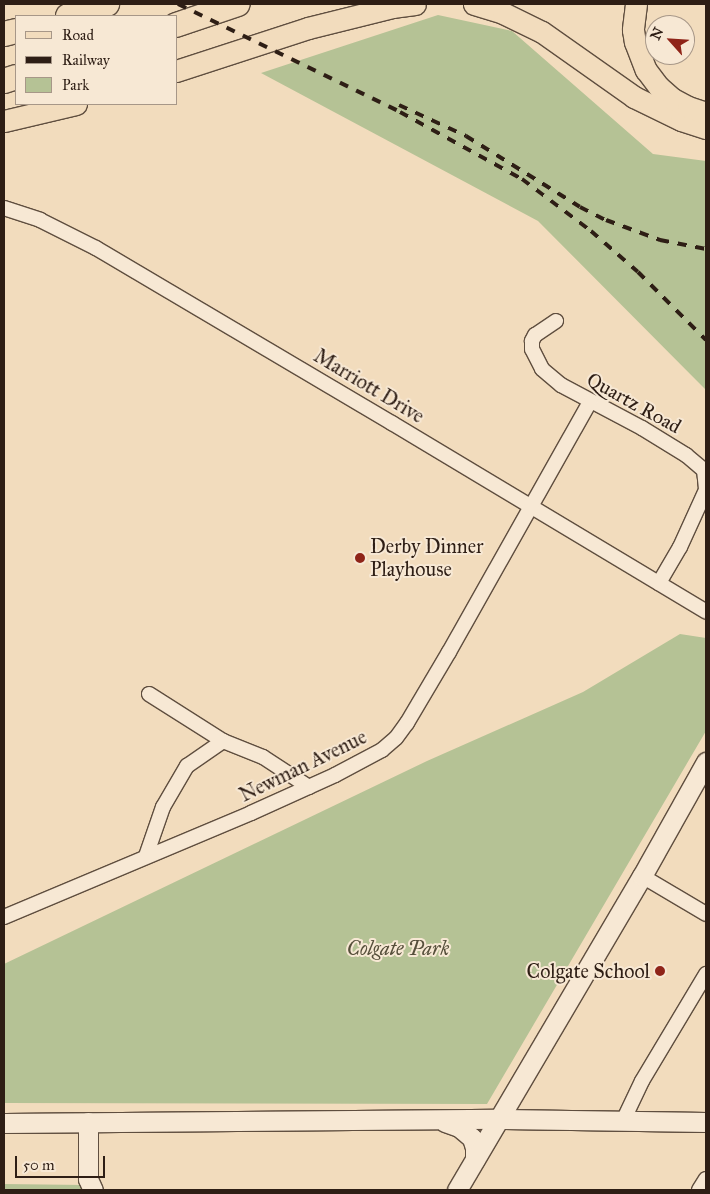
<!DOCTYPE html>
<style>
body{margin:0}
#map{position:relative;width:710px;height:1194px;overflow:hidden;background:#f2dcbd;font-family:"IM FELL Great Primer",serif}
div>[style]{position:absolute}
.green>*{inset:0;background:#b5c295}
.roads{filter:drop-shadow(1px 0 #5f4e3f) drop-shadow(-1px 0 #5f4e3f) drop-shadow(0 1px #5f4e3f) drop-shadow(0 -1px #5f4e3f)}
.street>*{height:14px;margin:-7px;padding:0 7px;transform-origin:7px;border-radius:7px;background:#f7e8d4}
.secondary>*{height:19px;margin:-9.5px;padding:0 9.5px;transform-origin:9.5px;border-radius:9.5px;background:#f7e8d4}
.primary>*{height:21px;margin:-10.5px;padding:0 10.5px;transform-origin:10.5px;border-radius:10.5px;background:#f2dcbd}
.highway>*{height:24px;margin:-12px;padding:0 12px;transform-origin:12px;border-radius:12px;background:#f2dcbd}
.rail>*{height:4px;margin-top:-2px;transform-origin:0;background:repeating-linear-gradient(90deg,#2e1e15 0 9px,transparent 0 18px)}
.dots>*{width:14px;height:14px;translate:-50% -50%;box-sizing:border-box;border:2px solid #f7e8d4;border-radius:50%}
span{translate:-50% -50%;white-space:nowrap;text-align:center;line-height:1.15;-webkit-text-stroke:4px #f7e8d4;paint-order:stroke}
.street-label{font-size:20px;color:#2e1e15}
.poi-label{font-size:20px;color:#2e1e15}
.left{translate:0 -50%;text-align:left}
.right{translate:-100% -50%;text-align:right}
.park-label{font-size:20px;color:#564f3b;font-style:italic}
.frame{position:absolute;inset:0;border:5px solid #2e1e15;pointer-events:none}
.legend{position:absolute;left:15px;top:15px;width:162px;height:90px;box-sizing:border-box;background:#f7e8d4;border:1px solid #a79788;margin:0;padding:6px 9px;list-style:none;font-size:15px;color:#2e1e15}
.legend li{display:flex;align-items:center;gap:10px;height:25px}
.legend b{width:25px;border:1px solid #a79788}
.north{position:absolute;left:645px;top:15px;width:50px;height:50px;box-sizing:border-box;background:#f7e8d4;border:1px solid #a79788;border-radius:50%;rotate:296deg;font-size:14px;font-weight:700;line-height:20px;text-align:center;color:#2e1e15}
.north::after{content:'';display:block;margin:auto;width:18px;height:22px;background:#8f2418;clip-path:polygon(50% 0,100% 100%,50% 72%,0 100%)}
.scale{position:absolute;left:15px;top:1156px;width:90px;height:22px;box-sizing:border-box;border:2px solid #2e1e15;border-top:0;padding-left:6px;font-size:15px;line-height:18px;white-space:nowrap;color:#2e1e15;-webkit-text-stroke:4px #f7e8d4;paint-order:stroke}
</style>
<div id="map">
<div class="green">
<i style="clip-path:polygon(438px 15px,512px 31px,653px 154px,706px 161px,706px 390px,538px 221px,261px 73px)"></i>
<i style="clip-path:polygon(680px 634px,706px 638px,706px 731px,487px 1104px,4px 1103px,4px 964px,427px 761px,583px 692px)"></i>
<i style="clip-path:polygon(4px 1184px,84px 1185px,82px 1190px,4px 1190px)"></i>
</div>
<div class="roads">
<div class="street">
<i style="left:4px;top:208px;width:38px;rotate:18deg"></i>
<i style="left:40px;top:220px;width:63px;rotate:26.6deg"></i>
<i style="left:96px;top:248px;width:344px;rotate:30.6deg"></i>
<i style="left:392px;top:423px;width:366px;rotate:31deg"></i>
<i style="left:556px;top:321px;width:25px;rotate:146deg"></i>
<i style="left:535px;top:335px;width:7px;rotate:117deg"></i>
<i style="left:532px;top:341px;width:8px;rotate:90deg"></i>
<i style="left:532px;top:349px;width:22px;rotate:63deg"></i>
<i style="left:542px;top:369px;width:25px;rotate:40deg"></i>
<i style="left:561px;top:385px;width:92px;rotate:28deg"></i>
<i style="left:642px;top:428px;width:52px;rotate:31.5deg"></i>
<i style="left:686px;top:455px;width:23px;rotate:40deg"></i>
<i style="left:704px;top:470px;width:20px;rotate:84deg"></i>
<i style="left:706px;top:490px;width:63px;rotate:114.5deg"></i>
<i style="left:680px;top:547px;width:42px;rotate:120.3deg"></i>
<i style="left:149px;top:694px;width:88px;rotate:32.4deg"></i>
<i style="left:223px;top:741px;width:43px;rotate:21.8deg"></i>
<i style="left:263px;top:757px;width:55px;rotate:33.1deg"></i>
<i style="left:146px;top:856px;width:52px;rotate:-70.9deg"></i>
<i style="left:163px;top:807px;width:48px;rotate:-59.7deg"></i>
<i style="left:187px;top:766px;width:44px;rotate:-34.8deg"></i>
<i style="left:642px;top:876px;width:74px;rotate:30.7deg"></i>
<i style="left:4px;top:917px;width:268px;rotate:-22.8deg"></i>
<i style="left:251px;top:813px;width:92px;rotate:-24.3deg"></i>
<i style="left:335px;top:775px;width:53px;rotate:-28deg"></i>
<i style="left:382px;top:750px;width:18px;rotate:-41deg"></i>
<i style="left:396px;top:738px;width:19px;rotate:-54deg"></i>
<i style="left:407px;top:723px;width:82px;rotate:-59.4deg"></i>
<i style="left:449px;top:652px;width:287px;rotate:-60.6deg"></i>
<i style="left:623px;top:1121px;width:44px;rotate:-64.6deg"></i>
<i style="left:642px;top:1081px;width:125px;rotate:-59.1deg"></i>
<i style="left:699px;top:1190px;width:13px;rotate:-58deg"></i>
</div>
<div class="secondary">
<i style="left:88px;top:1122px;width:57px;rotate:90deg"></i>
<i style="left:88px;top:1179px;width:12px;rotate:66deg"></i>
<i style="left:445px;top:1122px;width:15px;rotate:20deg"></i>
<i style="left:459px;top:1127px;width:17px;rotate:40deg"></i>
<i style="left:472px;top:1138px;width:10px;rotate:73deg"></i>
<i style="left:475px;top:1148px;width:11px;rotate:90deg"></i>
<i style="left:4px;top:1123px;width:495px;rotate:-0.5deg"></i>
<i style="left:499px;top:1119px;width:207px;rotate:0.8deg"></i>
<i style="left:457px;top:1190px;width:364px;rotate:-59.5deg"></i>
<i style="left:642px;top:876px;width:131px;rotate:-60.7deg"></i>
</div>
<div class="primary">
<i style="left:474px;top:4px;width:30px;rotate:17deg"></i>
<i style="left:503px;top:13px;width:43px;rotate:26deg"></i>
<i style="left:542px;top:32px;width:113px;rotate:35.2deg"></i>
<i style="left:634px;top:97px;width:52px;rotate:26.1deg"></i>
<i style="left:681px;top:120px;width:26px;rotate:18deg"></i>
<i style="left:636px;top:4px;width:26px;rotate:97deg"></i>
<i style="left:633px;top:30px;width:12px;rotate:81deg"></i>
<i style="left:635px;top:42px;width:30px;rotate:69deg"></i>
<i style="left:646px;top:70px;width:21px;rotate:53deg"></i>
<i style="left:659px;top:87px;width:18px;rotate:41deg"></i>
<i style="left:673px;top:99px;width:17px;rotate:28deg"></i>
<i style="left:688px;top:107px;width:19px;rotate:18deg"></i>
<i style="left:176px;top:71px;width:139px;rotate:-18deg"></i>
<i style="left:308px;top:28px;width:87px;rotate:-14deg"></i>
<i style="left:392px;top:7px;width:23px;rotate:-7deg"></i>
<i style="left:4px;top:121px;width:74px;rotate:-13.3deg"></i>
</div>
<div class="highway">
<i style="left:68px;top:16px;width:41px;rotate:-17.1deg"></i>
<i style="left:176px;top:25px;width:65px;rotate:-18.7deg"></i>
<i style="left:4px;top:34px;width:12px;rotate:-14deg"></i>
<i style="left:4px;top:81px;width:13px;rotate:-18deg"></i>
</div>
</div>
<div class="rail">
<i style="left:178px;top:4px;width:247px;rotate:25.9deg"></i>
<i style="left:400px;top:112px;width:139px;rotate:28.8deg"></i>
<i style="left:522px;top:179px;width:86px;rotate:37deg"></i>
<i style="left:591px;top:231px;width:62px;rotate:41.1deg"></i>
<i style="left:638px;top:272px;width:96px;rotate:45deg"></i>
<i style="left:399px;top:105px;width:74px;rotate:24.8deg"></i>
<i style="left:466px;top:136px;width:134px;rotate:31.9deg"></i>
<i style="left:580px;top:207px;width:29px;rotate:27deg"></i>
<i style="left:606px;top:220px;width:58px;rotate:20.3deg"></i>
<i style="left:660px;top:240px;width:47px;rotate:11.1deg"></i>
</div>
<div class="dots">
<i style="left:360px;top:558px;background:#8f2418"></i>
<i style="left:660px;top:971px;background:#8f2418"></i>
</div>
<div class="street-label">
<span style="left:369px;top:386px;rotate:31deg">Marriott Drive</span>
<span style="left:634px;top:403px;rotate:29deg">Quartz Road</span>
<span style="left:303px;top:766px;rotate:-26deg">Newman Avenue</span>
</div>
<div class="poi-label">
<span class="left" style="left:370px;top:558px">Derby Dinner<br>Playhouse</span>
<span class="right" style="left:650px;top:971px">Colgate School</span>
</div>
<div class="park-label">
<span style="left:398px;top:948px">Colgate Park</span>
</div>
<div class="frame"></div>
<ul class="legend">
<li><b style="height:6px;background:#f2dcbd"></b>Road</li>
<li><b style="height:6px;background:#2e1e15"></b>Railway</li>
<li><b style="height:14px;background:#b5c295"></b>Park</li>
</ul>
<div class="north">N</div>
<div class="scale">50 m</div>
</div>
